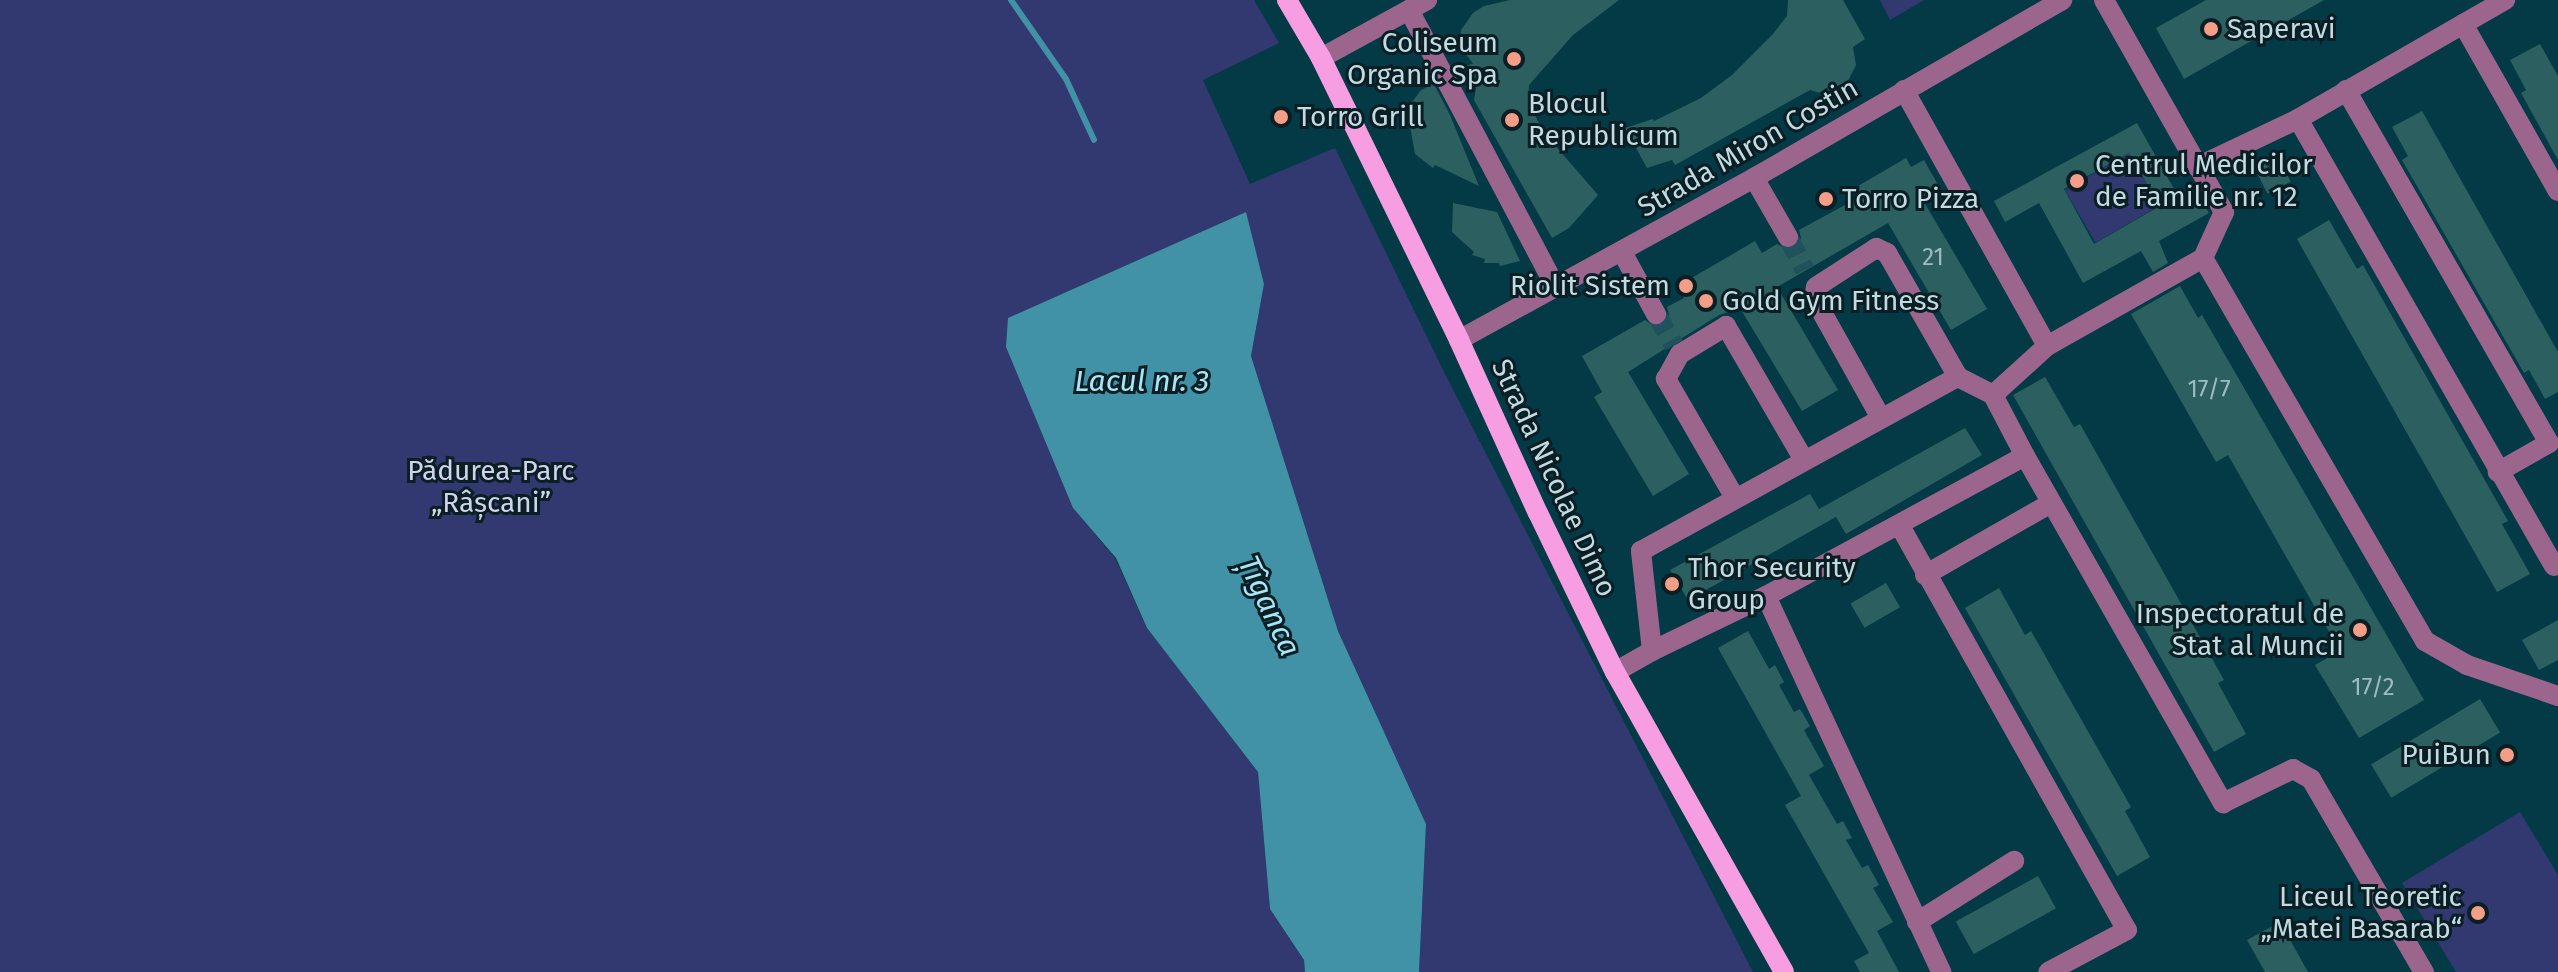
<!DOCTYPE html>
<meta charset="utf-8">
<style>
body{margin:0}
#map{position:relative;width:2558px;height:972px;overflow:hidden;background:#033a46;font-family:"Fira Sans",sans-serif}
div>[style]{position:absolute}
.green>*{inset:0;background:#323870;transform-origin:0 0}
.water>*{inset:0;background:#4192a6}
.stream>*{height:6px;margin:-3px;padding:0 3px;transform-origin:3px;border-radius:3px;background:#4192a6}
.building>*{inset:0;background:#2c6060;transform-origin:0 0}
.minor-tunnel>*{height:20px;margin-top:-10px;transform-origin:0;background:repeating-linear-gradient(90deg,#20525d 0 20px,transparent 0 30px)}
.minor>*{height:20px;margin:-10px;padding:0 10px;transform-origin:10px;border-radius:10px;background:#9c658e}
.major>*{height:20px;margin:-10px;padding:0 10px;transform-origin:10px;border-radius:10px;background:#f79de1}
.dots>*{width:22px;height:22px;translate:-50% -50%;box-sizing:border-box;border:4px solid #0a1e24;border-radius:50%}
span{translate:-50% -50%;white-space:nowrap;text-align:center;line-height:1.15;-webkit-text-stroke:6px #0a1e24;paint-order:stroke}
.number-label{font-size:24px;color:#9cbcc1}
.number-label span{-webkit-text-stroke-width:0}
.poi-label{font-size:28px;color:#c2dae1}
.left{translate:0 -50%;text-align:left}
.right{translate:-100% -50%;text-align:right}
.street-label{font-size:28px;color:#c2dae1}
.park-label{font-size:28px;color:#ced4ec}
.water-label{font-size:30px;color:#a7e6f7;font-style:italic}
</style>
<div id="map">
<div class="green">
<i style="clip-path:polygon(0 0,1254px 0,1279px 43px,1203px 80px,1250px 184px,1335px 148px,1445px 374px,1753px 972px,1419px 972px,1426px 824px,1338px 631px,1251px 356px,1264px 284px,1245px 212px,1073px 508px,1115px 558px,1147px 628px,1258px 772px,1270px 909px,1304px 960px,1305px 972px,0 972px)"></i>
<i style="clip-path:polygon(1880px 0,1924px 0,1890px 20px)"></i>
<i style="left:2129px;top:153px;width:61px;height:74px;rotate:60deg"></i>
<i style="clip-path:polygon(2520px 812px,2558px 875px,2558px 972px,2456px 972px,2402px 883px)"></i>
</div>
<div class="water">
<i style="clip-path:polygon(1246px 212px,1264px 284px,1251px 356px,1338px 631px,1426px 824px,1419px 972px,1305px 972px,1304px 960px,1270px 909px,1258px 772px,1147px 628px,1116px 558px,1073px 508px,1006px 347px,1008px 318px)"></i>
</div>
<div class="stream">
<i style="left:1011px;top:0;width:96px;rotate:55.2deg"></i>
<i style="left:1066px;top:79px;width:67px;rotate:65.3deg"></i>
</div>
<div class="building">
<i style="clip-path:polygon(1510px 0,1619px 0,1573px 35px,1529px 85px,1528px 104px,1547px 136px,1598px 195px,1569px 228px,1552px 238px,1474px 100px,1476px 88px,1464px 66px,1473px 64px,1460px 45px,1461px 30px,1473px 13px,1484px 6px)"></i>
<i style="clip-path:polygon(1788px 0,1843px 0,1865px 39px,1853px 47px,1856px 65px,1848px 81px,1827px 95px,1810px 90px,1675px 165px,1672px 160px,1647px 168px,1625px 128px,1653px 119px,1654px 121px,1701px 98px,1732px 75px,1773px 34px,1787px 16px)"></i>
<i style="clip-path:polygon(2206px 0,2324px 0,2184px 79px,2156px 28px)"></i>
<i style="clip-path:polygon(2540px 44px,2558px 76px,2558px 160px,2521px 93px,2526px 90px,2510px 60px)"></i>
<i style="clip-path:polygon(1434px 84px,1450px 115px,1479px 186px,1435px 165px,1433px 168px,1415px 154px,1407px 109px,1421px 90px)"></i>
<i style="clip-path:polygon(2422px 111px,2558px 352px,2558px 392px,2545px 399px,2529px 370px,2524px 373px,2402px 160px,2408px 156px,2392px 127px)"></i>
<i style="clip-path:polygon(evenodd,2137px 123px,2178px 196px,2194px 186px,2209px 213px,2159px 241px,2168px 263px,2153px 272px,2141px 251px,2083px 283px,2039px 203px,2005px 222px,1994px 201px,2137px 123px,2129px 153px,2160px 206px,2094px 244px,2064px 189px,2129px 153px)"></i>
<i style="left:2277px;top:155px;width:30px;height:26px;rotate:63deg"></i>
<i style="clip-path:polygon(1906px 158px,1911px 167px,1924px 160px,1942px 192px,1924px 202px,1987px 309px,1951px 330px,1888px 223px,1777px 287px,1838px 390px,1802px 411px,1740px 308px,1719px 315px,1628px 372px,1689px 474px,1653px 496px,1594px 397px,1602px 392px,1582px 356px,1645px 320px,1655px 327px,1663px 325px,1669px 315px,1667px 307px,1684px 298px,1678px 286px,1755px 241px,1762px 253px,1777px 244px,1787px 250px,1795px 248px,1801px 238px,1799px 230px,1858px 198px,1853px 189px)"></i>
<i style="clip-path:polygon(1453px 203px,1497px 212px,1520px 261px,1500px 266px,1499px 263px,1484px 263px,1485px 259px,1472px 255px,1474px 252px,1452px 232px)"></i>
<i style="clip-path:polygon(2329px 220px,2357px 269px,2363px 265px,2508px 521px,2502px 524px,2530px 574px,2497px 592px,2297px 239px)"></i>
<i style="clip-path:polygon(2180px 286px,2198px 318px,2202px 315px,2424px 700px,2359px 738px,2315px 665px,2340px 651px,2228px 455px,2216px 462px,2131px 314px)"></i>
<i style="clip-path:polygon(2045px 377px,2074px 427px,2080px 424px,2224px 680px,2218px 683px,2246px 734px,2214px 752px,2013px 395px)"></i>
<i style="clip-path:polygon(1965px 428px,1982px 455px,1846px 534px,1836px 517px,1688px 600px,1670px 570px,1810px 494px,1819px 509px)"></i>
<i style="left:1886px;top:583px;width:28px;height:41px;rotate:60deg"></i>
<i style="clip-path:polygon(1999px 588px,2025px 635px,2031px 631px,2131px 807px,2125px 811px,2150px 857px,2117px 876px,1965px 608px)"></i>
<i style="clip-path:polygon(2558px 620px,2558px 660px,2539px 670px,2522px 640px)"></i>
<i style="clip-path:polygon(1748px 631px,1769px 669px,1775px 665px,1784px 682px,1779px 685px,1794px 712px,1800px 709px,1810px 726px,1804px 730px,1824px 766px,1809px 775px,1837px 824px,1843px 821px,1852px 838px,1846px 840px,1862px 868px,1868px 865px,1879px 885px,1873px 888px,1893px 922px,1877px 931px,1899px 972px,1860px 972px,1854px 961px,1869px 953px,1785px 805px,1801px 796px,1718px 648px)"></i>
<i style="left:2480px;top:699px;width:39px;height:127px;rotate:59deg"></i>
<i style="left:2038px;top:876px;width:37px;height:94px;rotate:61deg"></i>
<i style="clip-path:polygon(2280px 922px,2308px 972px,2265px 972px,2247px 940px)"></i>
</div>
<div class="minor-tunnel">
<i style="left:1788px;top:237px;width:37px;rotate:63deg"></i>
<i style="left:1656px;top:314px;width:36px;rotate:60deg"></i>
</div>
<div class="minor">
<i style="left:2104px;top:0;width:244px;rotate:60.5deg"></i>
<i style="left:2224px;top:212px;width:51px;rotate:114.5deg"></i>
<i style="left:2203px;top:258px;width:443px;rotate:59.9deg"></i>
<i style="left:2425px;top:641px;width:48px;rotate:29.7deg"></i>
<i style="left:2467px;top:665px;width:96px;rotate:18.8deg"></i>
<i style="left:1409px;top:10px;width:314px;rotate:62.1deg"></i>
<i style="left:2463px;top:24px;width:192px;rotate:60.4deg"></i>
<i style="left:1321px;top:58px;width:121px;rotate:-28.7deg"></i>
<i style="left:1904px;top:90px;width:293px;rotate:60.8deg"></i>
<i style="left:2346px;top:90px;width:407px;rotate:60.1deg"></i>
<i style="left:2549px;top:443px;width:59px;rotate:150.4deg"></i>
<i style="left:2298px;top:119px;width:515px;rotate:60.2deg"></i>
<i style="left:2197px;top:167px;width:112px;rotate:-25.4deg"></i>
<i style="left:2298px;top:119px;width:239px;rotate:-29.9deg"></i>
<i style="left:1754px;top:178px;width:68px;rotate:60deg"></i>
<i style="left:1622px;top:252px;width:71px;rotate:61.3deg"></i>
<i style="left:1459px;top:340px;width:337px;rotate:-28.8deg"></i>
<i style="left:1754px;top:178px;width:356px;rotate:-30deg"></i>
<i style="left:1993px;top:395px;width:73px;rotate:-42.2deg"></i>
<i style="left:2047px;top:346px;width:179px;rotate:-29.4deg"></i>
<i style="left:1881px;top:418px;width:137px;rotate:-119.2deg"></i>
<i style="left:1814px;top:298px;width:11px;rotate:-80deg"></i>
<i style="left:1816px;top:287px;width:72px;rotate:-33deg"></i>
<i style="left:1876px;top:248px;width:12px;rotate:24deg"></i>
<i style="left:1887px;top:253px;width:143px;rotate:60.2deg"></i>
<i style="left:1735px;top:498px;width:138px;rotate:-120.1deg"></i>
<i style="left:1666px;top:379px;width:29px;rotate:-61deg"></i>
<i style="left:1680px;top:354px;width:54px;rotate:-31.3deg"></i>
<i style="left:1726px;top:326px;width:155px;rotate:59.8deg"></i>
<i style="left:1900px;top:526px;width:463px;rotate:60.7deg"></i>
<i style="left:2127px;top:930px;width:89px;rotate:152deg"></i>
<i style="left:1925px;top:575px;width:145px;rotate:-29.7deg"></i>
<i style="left:1766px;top:596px;width:415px;rotate:65deg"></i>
<i style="left:1652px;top:651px;width:127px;rotate:-25.8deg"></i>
<i style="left:1766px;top:596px;width:294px;rotate:-28.4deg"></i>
<i style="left:1615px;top:672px;width:43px;rotate:-29.6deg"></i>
<i style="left:1652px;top:651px;width:101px;rotate:-96.3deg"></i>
<i style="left:1641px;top:551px;width:362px;rotate:-28.8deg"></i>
<i style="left:1958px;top:377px;width:39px;rotate:27deg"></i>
<i style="left:1993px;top:395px;width:69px;rotate:62.3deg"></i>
<i style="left:2025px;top:456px;width:400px;rotate:60.3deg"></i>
<i style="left:2223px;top:803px;width:78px;rotate:-25.9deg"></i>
<i style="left:2293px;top:769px;width:21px;rotate:29deg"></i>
<i style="left:2311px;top:779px;width:224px;rotate:59.7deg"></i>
<i style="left:1917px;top:922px;width:115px;rotate:-32.2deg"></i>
</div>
<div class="major">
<i style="left:1287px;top:0;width:67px;rotate:59.6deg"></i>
<i style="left:1321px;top:58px;width:314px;rotate:63.9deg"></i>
<i style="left:1459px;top:340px;width:190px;rotate:65.5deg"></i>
<i style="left:1538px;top:513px;width:177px;rotate:64.2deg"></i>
<i style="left:1615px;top:672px;width:344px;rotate:60.6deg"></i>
</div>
<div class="dots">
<i style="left:2211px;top:29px;background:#f49e87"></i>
<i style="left:1514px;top:59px;background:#f49e87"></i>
<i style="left:1281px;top:117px;background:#f49e87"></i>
<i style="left:1512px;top:120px;background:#f49e87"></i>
<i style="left:2077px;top:181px;background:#f49e87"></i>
<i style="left:1826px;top:199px;background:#f49e87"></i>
<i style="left:1686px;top:286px;background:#f49e87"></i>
<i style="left:1706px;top:301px;background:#f49e87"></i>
<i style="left:1672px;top:584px;background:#f49e87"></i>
<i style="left:2360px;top:630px;background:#f49e87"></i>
<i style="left:2507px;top:755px;background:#f49e87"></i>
<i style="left:2478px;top:913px;background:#f49e87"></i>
</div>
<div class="number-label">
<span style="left:1933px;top:258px">21</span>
<span style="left:2209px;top:390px">17/7</span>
<span style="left:2373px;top:688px">17/2</span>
</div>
<div class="poi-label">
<span class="left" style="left:2227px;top:29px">Saperavi</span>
<span class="right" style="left:1498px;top:59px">Coliseum<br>Organic Spa</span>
<span class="left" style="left:1528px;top:120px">Blocul<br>Republicum</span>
<span class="left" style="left:1297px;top:117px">Torro Grill</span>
<span class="left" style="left:2095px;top:181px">Centrul Medicilor<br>de Familie nr. 12</span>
<span class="left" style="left:1842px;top:199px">Torro Pizza</span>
<span class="right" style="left:1670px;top:286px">Riolit Sistem</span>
<span class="left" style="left:1722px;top:301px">Gold Gym Fitness</span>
<span class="left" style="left:1688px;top:584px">Thor Security<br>Group</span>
<span class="right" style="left:2344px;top:630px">Inspectoratul de<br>Stat al Muncii</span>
<span class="right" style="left:2491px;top:755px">PuiBun</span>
<span class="right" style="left:2462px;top:913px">Liceul Teoretic<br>„Matei Basarab“</span>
</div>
<div class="street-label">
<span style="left:1748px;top:148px;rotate:-30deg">Strada Miron Costin</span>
<span style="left:1554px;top:478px;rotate:65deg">Strada Nicolae Dimo</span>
</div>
<div class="park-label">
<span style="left:491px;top:487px">Pădurea-Parc<br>„Râșcani”</span>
</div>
<div class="water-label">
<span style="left:1142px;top:381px">Lacul nr. 3</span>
<span style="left:1269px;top:606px;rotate:65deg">Țîganca</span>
</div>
</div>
